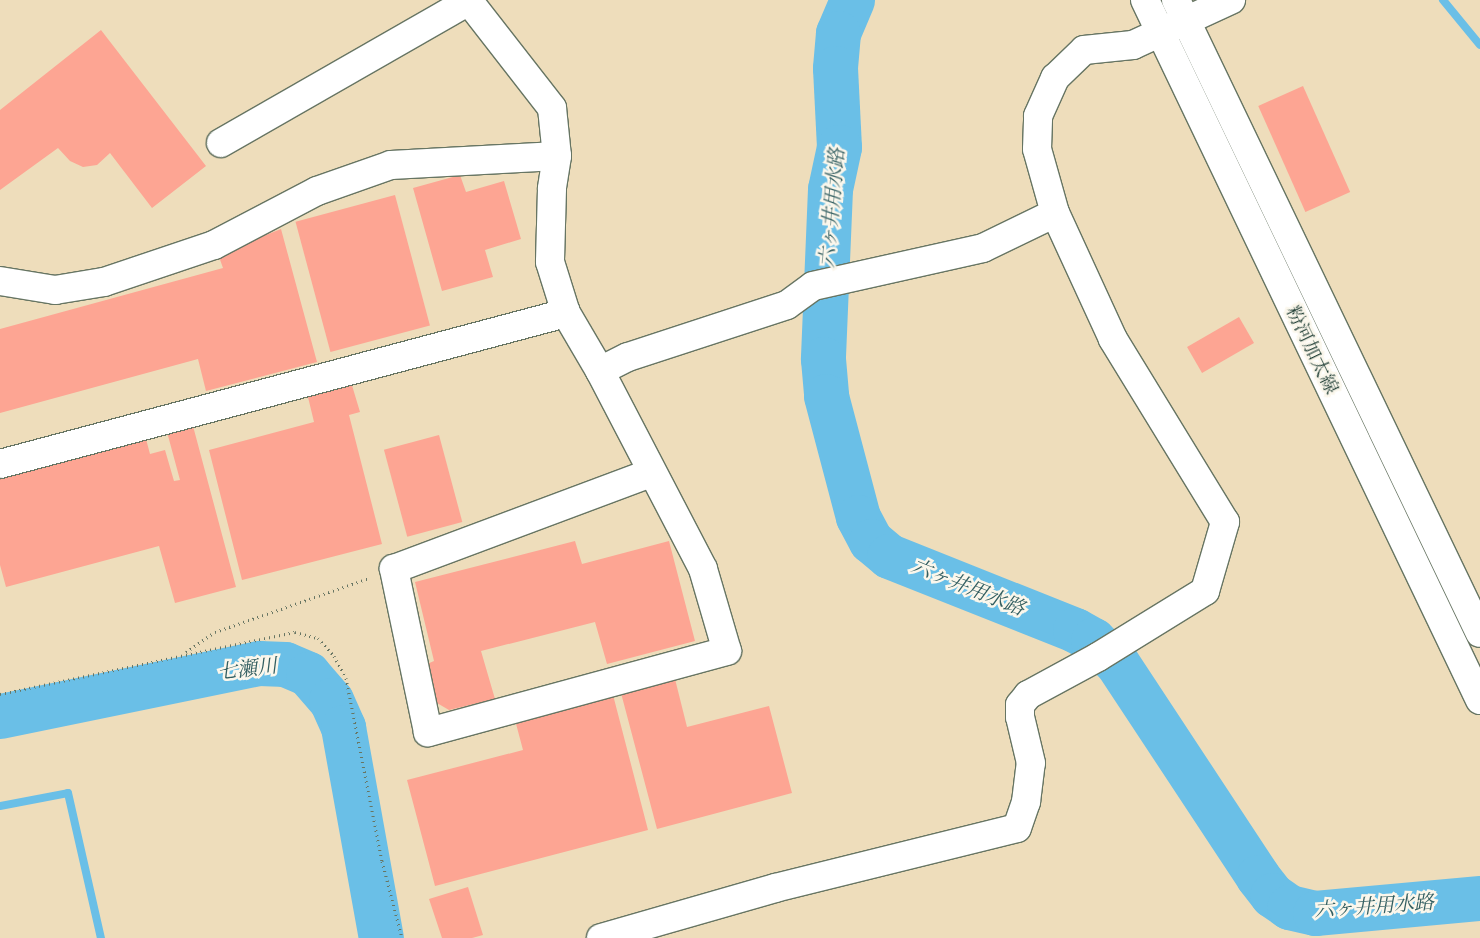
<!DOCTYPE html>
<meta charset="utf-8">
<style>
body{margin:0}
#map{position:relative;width:1480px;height:938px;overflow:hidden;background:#edb;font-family:"EB Garamond","Noto Serif JP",serif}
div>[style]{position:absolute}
.stream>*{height:8px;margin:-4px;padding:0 4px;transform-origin:4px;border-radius:4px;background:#6abfe7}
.river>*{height:45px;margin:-22.5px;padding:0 22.5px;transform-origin:22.5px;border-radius:22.5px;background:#6abfe7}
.building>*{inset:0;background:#fda593;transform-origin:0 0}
.path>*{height:3px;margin-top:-1.5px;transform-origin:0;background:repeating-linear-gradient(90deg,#677563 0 1px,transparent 0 5px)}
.roads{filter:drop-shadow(1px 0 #677563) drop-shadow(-1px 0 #677563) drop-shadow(0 1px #677563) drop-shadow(0 -1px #677563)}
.minor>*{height:28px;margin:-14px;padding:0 14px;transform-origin:14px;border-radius:14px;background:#fff}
.primary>*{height:28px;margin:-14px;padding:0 14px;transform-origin:14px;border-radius:14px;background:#fff}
span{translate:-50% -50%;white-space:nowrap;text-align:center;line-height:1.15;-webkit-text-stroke:5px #fbf7ec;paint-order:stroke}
.street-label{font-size:19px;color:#1f3d34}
.water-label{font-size:20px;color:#325e61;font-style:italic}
</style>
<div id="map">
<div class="stream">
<i style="left:1443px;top:0;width:58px;rotate:50.6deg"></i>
<i style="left:0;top:806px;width:69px;rotate:-10.8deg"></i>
<i style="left:68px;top:793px;width:149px;rotate:77.2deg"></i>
</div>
<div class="river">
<i style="left:852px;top:0;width:36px;rotate:113deg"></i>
<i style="left:838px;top:33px;width:35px;rotate:95deg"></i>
<i style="left:835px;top:68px;width:79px;rotate:87.1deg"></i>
<i style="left:839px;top:147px;width:43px;rotate:102.1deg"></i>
<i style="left:830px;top:189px;width:170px;rotate:92.4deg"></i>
<i style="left:823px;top:359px;width:37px;rotate:85deg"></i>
<i style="left:826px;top:396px;width:125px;rotate:75.2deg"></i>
<i style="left:858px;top:517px;width:27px;rotate:62deg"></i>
<i style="left:871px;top:541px;width:23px;rotate:40deg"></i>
<i style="left:889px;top:556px;width:200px;rotate:21.7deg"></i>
<i style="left:1075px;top:630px;width:21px;rotate:29deg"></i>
<i style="left:1093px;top:640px;width:33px;rotate:44deg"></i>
<i style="left:1117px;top:663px;width:256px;rotate:56.6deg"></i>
<i style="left:1258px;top:877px;width:23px;rotate:52deg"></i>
<i style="left:1272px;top:895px;width:21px;rotate:35deg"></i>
<i style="left:1289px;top:907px;width:27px;rotate:13deg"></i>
<i style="left:1315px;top:913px;width:166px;rotate:-5.2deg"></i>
<i style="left:0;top:716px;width:264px;rotate:-11.6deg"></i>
<i style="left:259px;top:663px;width:26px;rotate:2deg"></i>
<i style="left:285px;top:664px;width:25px;rotate:23deg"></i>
<i style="left:308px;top:674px;width:35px;rotate:49deg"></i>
<i style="left:331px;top:700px;width:30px;rotate:66deg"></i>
<i style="left:343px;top:727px;width:214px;rotate:79.8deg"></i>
</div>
<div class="building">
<i style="clip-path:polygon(101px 30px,206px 166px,152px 208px,110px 153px,97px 165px,83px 167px,70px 161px,58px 148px,0 190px,0 110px)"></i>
<i style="left:1303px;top:86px;width:116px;height:49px;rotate:66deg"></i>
<i style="clip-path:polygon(460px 175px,466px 192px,504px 181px,521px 239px,485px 250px,493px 277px,442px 291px,413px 188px)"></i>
<i style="left:395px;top:195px;width:135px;height:103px;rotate:75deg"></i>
<i style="clip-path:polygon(281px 229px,317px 362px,206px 391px,198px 359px,0 413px,0 329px,223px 268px,218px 254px)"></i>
<i style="left:1239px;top:317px;width:30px;height:60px;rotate:60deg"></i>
<i style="clip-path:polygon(351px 382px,360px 412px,349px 415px,382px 544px,242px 580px,209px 450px,314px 422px,307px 393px)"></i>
<i style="clip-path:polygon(193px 426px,236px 587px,175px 603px,159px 546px,6px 587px,0 565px,0 478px,146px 439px,150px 454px,165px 450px,174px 481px,180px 480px,167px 432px)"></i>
<i style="left:439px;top:435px;width:90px;height:57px;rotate:75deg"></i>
<i style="clip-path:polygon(575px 541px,582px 564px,669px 541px,695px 641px,607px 664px,595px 622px,481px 651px,495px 699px,449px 710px,437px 703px,427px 664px,434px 661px,415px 582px)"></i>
<i style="clip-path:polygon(675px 679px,687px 727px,769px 706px,792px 793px,657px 829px,621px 693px)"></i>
<i style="clip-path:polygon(612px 691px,648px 830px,435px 886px,407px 780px,523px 750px,515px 720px)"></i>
<i style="clip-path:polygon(468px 887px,483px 935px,472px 938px,442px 938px,429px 899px)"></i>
</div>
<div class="path">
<i style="left:186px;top:652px;width:35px;rotate:-35deg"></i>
<i style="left:215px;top:632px;width:163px;rotate:-19.3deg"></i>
<i style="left:0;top:694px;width:301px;rotate:-11.9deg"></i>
<i style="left:295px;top:632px;width:24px;rotate:15deg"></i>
<i style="left:318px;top:638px;width:24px;rotate:48deg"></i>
<i style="left:334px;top:656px;width:25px;rotate:61deg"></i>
<i style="left:346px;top:678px;width:187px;rotate:78.9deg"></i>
<i style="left:382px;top:861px;width:80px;rotate:75.4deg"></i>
</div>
<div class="roads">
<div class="minor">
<i style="left:468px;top:0;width:137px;rotate:52.1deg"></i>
<i style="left:552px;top:108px;width:48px;rotate:84.1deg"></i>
<i style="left:557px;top:156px;width:33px;rotate:99deg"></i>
<i style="left:552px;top:189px;width:73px;rotate:91.6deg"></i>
<i style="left:550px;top:262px;width:53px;rotate:72.6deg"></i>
<i style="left:566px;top:313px;width:67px;rotate:59.6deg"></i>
<i style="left:600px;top:371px;width:223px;rotate:62.5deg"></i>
<i style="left:703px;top:569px;width:85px;rotate:73.7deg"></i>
<i style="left:727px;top:651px;width:310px;rotate:164.8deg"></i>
<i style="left:428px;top:732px;width:167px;rotate:-101.8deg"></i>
<i style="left:394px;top:569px;width:274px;rotate:-20.5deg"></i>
<i style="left:221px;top:143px;width:286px;rotate:-29.8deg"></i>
<i style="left:0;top:281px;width:56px;rotate:9.3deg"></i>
<i style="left:55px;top:290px;width:50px;rotate:-9.3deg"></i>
<i style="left:104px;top:282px;width:116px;rotate:-18.6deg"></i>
<i style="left:214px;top:245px;width:116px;rotate:-27.7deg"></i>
<i style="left:317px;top:191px;width:78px;rotate:-19.4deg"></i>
<i style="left:391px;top:165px;width:166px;rotate:-3.1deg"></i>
<i style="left:600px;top:371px;width:31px;rotate:-27deg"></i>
<i style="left:628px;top:357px;width:167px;rotate:-18.1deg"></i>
<i style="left:787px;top:305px;width:32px;rotate:-36deg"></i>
<i style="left:813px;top:286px;width:174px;rotate:-12.6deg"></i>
<i style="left:983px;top:248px;width:80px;rotate:-25.9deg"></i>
<i style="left:0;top:464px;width:586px;rotate:-14.94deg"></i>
<i style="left:601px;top:938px;width:181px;rotate:-16deg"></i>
<i style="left:775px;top:888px;width:249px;rotate:-13.9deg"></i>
<i style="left:1017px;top:828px;width:28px;rotate:-71deg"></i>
<i style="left:1026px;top:802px;width:39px;rotate:-83deg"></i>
<i style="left:1031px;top:763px;width:47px;rotate:-103.4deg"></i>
<i style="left:1020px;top:717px;width:12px;rotate:-90deg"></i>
<i style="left:1020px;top:705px;width:13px;rotate:-51deg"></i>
<i style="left:1028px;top:695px;width:80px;rotate:-28.5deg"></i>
<i style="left:1098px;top:657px;width:126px;rotate:-31.7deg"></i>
<i style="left:1205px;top:591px;width:72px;rotate:-73.8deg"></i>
<i style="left:1225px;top:522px;width:215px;rotate:-121.5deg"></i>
<i style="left:1113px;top:339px;width:139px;rotate:-114.7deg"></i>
<i style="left:1055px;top:213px;width:66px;rotate:-105.7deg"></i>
<i style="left:1037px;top:149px;width:33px;rotate:-88deg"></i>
<i style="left:1038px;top:116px;width:42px;rotate:-65.9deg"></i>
<i style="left:1055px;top:78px;width:40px;rotate:-44deg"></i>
<i style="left:1084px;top:50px;width:49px;rotate:-5.8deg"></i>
<i style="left:1133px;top:45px;width:108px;rotate:-24.7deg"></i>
</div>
<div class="primary">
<i style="left:1145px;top:0;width:776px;rotate:64.43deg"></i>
<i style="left:1176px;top:0;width:702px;rotate:64.35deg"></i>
</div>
</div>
<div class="street-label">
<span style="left:1312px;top:350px;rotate:64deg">粉河加太線</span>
</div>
<div class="water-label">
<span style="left:832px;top:208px;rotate:-85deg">六ヶ井用水路</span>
<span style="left:968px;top:587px;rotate:22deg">六ヶ井用水路</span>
<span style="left:247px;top:669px;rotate:-7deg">七瀬川</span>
<span style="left:1374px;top:906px;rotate:-4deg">六ヶ井用水路</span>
</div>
</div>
